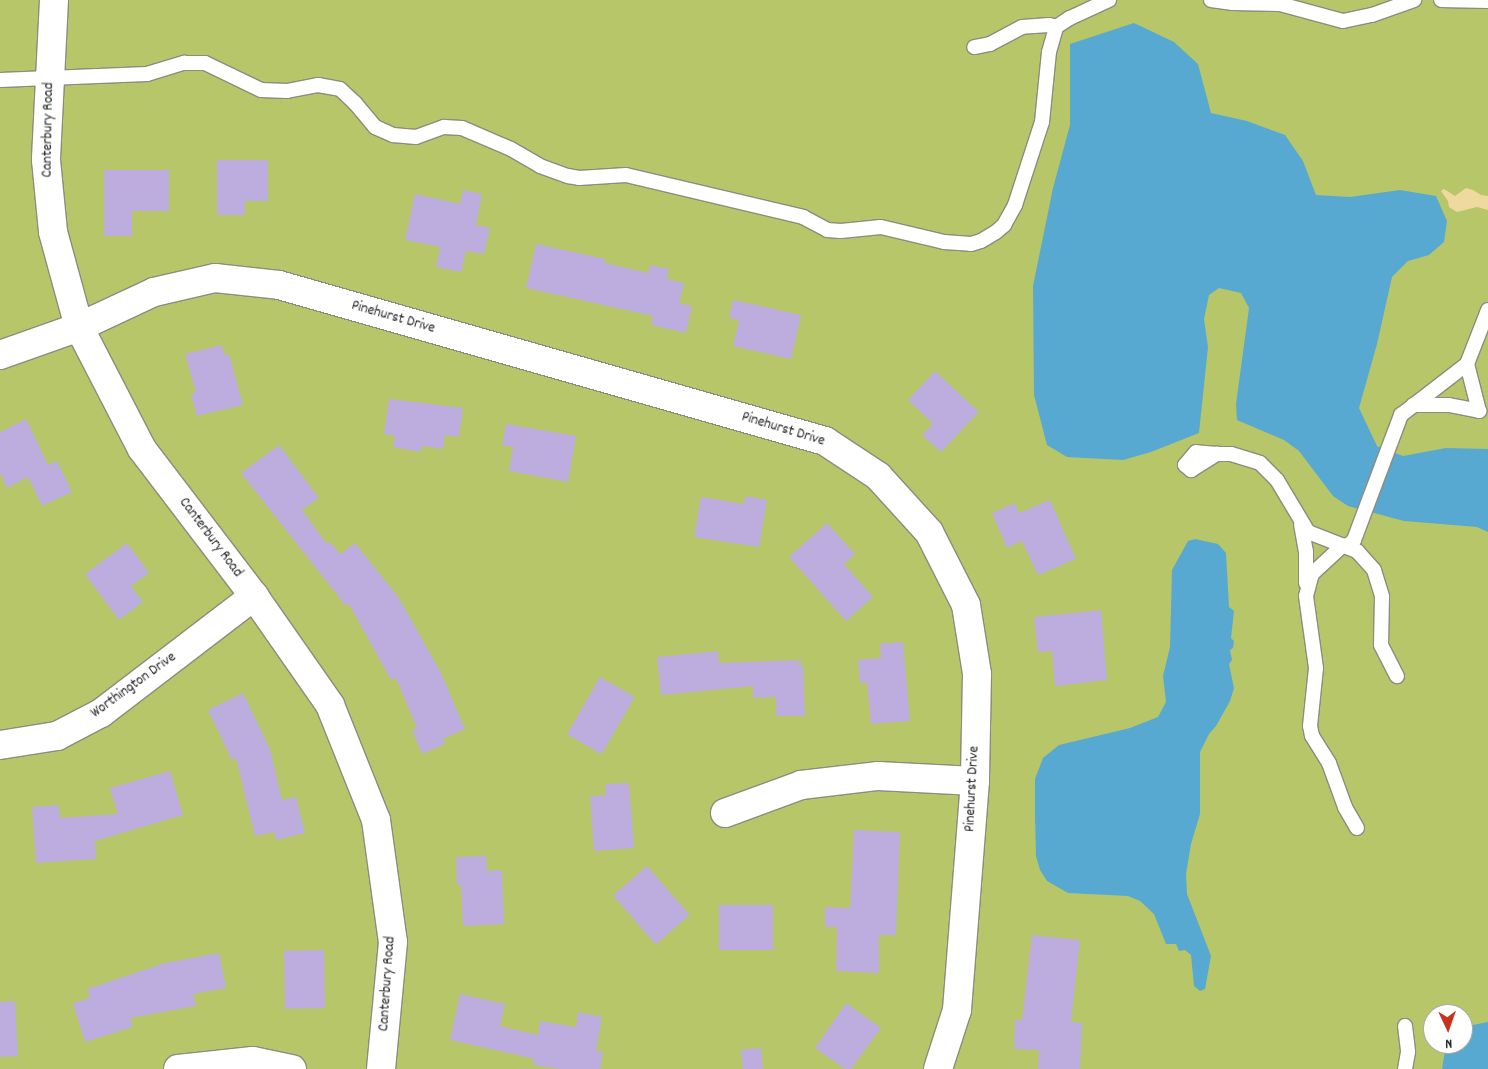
<!DOCTYPE html>
<style>
body{margin:0}
#map{position:relative;width:1488px;height:1069px;overflow:hidden;background:#f4e8d1;font-family:Dekko,sans-serif}
div>[style]{position:absolute}
.green>*{inset:0;background:#b7c668}
.sand>*{inset:0;background:#eeda9e}
.water>*{inset:0;background:#57a9d2}
.building>*{inset:0;background:#bdadde;transform-origin:0 0}
.roads{filter:drop-shadow(1px 0 #908a7e) drop-shadow(-1px 0 #908a7e) drop-shadow(0 1px #908a7e) drop-shadow(0 -1px #908a7e)}
.lane>*{height:14px;margin:-7px;padding:0 7px;transform-origin:7px;border-radius:7px;background:#fff}
.street>*{height:28px;margin:-14px;padding:0 14px;transform-origin:14px;border-radius:14px;background:#fff}
span{translate:-50% -50%;white-space:nowrap;text-align:center;line-height:1.15;-webkit-text-stroke:4px #fff;paint-order:stroke}
.street-label{font-size:15px;color:#2b2b2b}
.north{position:absolute;left:1423px;top:1004px;width:50px;height:50px;box-sizing:border-box;background:#fff;border:1px solid #aaa;border-radius:50%;rotate:177deg;font-size:14px;font-weight:700;line-height:20px;text-align:center;color:#2b2b2b}
.north::after{content:'';display:block;margin:auto;width:18px;height:22px;background:#c8321e;clip-path:polygon(50% 0,100% 100%,50% 72%,0 100%)}
</style>
<div id="map">
<div class="green">
<i style="clip-path:polygon(evenodd,0 0,1488px 0,1488px 1069px,0 1069px,0 0,1433px 1014px,1463px 1014px,1463px 1044px,1433px 1044px,1433px 1014px)"></i>
</div>
<div class="sand">
<i style="clip-path:polygon(1466px 188px,1473px 190px,1481px 195px,1488px 196px,1488px 210px,1477px 207px,1457px 212px,1449px 207px,1448px 201px,1441px 191px,1444px 189px,1455px 196px)"></i>
</div>
<div class="water">
<i style="clip-path:polygon(1134px 23px,1174px 42px,1198px 64px,1211px 113px,1247px 121px,1285px 135px,1303px 161px,1316px 195px,1350px 197px,1400px 190px,1436px 196px,1447px 221px,1444px 242px,1429px 255px,1408px 261px,1392px 277px,1377px 344px,1359px 408px,1377px 446px,1403px 456px,1446px 448px,1488px 449px,1488px 532px,1477px 527px,1404px 521px,1348px 506px,1333px 496px,1299px 451px,1284px 440px,1237px 420px,1236px 404px,1249px 308px,1241px 293px,1219px 288px,1209px 295px,1204px 319px,1208px 347px,1199px 433px,1151px 452px,1123px 460px,1067px 457px,1047px 445px,1034px 395px,1033px 286px,1053px 188px,1070px 125px,1070px 44px)"></i>
<i style="clip-path:polygon(1195px 539px,1218px 544px,1226px 553px,1229px 607px,1234px 611px,1231px 638px,1234px 641px,1233px 648px,1230px 650px,1232px 660px,1229px 664px,1234px 688px,1230px 701px,1216px 726px,1209px 734px,1200px 752px,1200px 814px,1191px 844px,1186px 874px,1187px 894px,1211px 956px,1205px 989px,1200px 991px,1194px 986px,1191px 955px,1185px 950px,1179px 951px,1176px 944px,1166px 944px,1154px 914px,1140px 901px,1128px 896px,1068px 893px,1047px 881px,1040px 870px,1036px 856px,1035px 817px,1035px 779px,1043px 758px,1059px 745px,1130px 728px,1158px 717px,1166px 702px,1163px 676px,1170px 647px,1172px 570px,1188px 541px)"></i>
<i style="clip-path:polygon(1488px 1022px,1488px 1069px,1442px 1069px,1446px 1044px,1463px 1044px,1463px 1027px)"></i>
</div>
<div class="building">
<i style="clip-path:polygon(217px 160px,268px 160px,268px 201px,245px 201px,245px 215px,217px 215px)"></i>
<i style="clip-path:polygon(104px 170px,169px 170px,169px 211px,132px 211px,132px 236px,104px 236px)"></i>
<i style="clip-path:polygon(463px 190px,482px 194px,476px 225px,490px 228px,484px 254px,466px 251px,461px 272px,436px 267px,440px 247px,405px 240px,415px 194px,460px 204px)"></i>
<i style="clip-path:polygon(536px 244px,605px 259px,605px 263px,648px 273px,650px 265px,669px 269px,667px 279px,684px 283px,679px 303px,692px 306px,686px 333px,651px 325px,653px 316px,526px 288px)"></i>
<i style="clip-path:polygon(733px 300px,801px 315px,791px 359px,733px 346px,739px 320px,729px 318px)"></i>
<i style="clip-path:polygon(222px 345px,224px 355px,229px 354px,243px 405px,197px 416px,191px 394px,196px 392px,185px 354px)"></i>
<i style="clip-path:polygon(935px 371px,979px 412px,941px 452px,922px 435px,933px 424px,908px 400px)"></i>
<i style="clip-path:polygon(389px 399px,463px 408px,459px 437px,445px 435px,443px 449px,422px 446px,421px 452px,393px 447px,395px 436px,384px 434px)"></i>
<i style="clip-path:polygon(26px 419px,48px 465px,57px 461px,72px 492px,42px 506px,28px 477px,7px 488px,0 472px,0 432px)"></i>
<i style="clip-path:polygon(506px 424px,576px 436px,568px 482px,509px 471px,513px 447px,502px 445px)"></i>
<i style="clip-path:polygon(279px 445px,319px 498px,302px 510px,327px 544px,330px 542px,340px 554px,355px 543px,399px 598px,441px 673px,465px 729px,443px 739px,445px 744px,422px 754px,412px 730px,417px 728px,396px 678px,391px 680px,349px 604px,346px 606px,241px 473px)"></i>
<i style="clip-path:polygon(745px 496px,767px 500px,759px 547px,694px 537px,701px 497px,744px 504px)"></i>
<i style="clip-path:polygon(1050px 500px,1076px 559px,1038px 575px,1022px 541px,1007px 548px,992px 513px,1015px 503px,1019px 513px)"></i>
<i style="clip-path:polygon(827px 523px,855px 554px,844px 564px,873px 597px,846px 621px,789px 557px)"></i>
<i style="clip-path:polygon(127px 543px,149px 573px,131px 586px,143px 602px,119px 620px,85px 574px)"></i>
<i style="clip-path:polygon(1101px 610px,1107px 680px,1055px 686px,1052px 651px,1038px 652px,1034px 617px)"></i>
<i style="clip-path:polygon(903px 642px,910px 721px,871px 724px,867px 682px,860px 683px,858px 660px,881px 658px,880px 644px)"></i>
<i style="clip-path:polygon(718px 651px,719px 663px,803px 660px,797px 665px,803px 665px,805px 716px,776px 716px,776px 697px,753px 698px,753px 686px,661px 695px,657px 657px)"></i>
<i style="left:600px;top:677px;width:40px;height:66px;rotate:30deg"></i>
<i style="clip-path:polygon(243px 693px,270px 749px,282px 800px,296px 797px,305px 833px,276px 840px,274px 832px,255px 836px,236px 758px,232px 760px,208px 710px)"></i>
<i style="clip-path:polygon(170px 771px,183px 815px,95px 841px,96px 859px,36px 863px,32px 807px,59px 805px,60px 818px,118px 814px,110px 788px)"></i>
<i style="clip-path:polygon(629px 783px,634px 848px,594px 851px,590px 796px,606px 795px,605px 784px)"></i>
<i style="clip-path:polygon(854px 830px,900px 832px,896px 935px,879px 935px,879px 973px,836px 971px,837px 927px,825px 927px,825px 907px,850px 908px)"></i>
<i style="clip-path:polygon(486px 856px,487px 871px,502px 870px,504px 924px,463px 926px,461px 885px,457px 885px,456px 857px)"></i>
<i style="left:647px;top:866px;width:65px;height:45px;rotate:49deg"></i>
<i style="left:719px;top:905px;width:54px;height:45px"></i>
<i style="clip-path:polygon(1032px 935px,1080px 940px,1071px 1022px,1082px 1023px,1080px 1069px,1038px 1069px,1039px 1050px,1014px 1049px,1015px 1020px,1022px 1020px)"></i>
<i style="left:324px;top:950px;width:58px;height:40px;rotate:89deg"></i>
<i style="clip-path:polygon(219px 953px,226px 988px,193px 994px,196px 1006px,130px 1018px,133px 1027px,85px 1042px,73px 1003px,90px 998px,87px 989px,165px 963px)"></i>
<i style="clip-path:polygon(460px 994px,505px 1004px,500px 1026px,538px 1035px,540px 1021px,576px 1027px,578px 1012px,602px 1017px,596px 1051px,603px 1052px,600px 1069px,559px 1069px,533px 1065px,534px 1059px,450px 1040px)"></i>
<i style="clip-path:polygon(15px 1001px,18px 1056px,0 1057px,0 1002px)"></i>
<i style="clip-path:polygon(846px 1003px,881px 1028px,851px 1069px,845px 1069px,815px 1048px)"></i>
<i style="left:761px;top:1048px;width:21px;height:20px;rotate:85deg"></i>
</div>
<div class="roads">
<div class="lane">
<i style="left:1211px;top:0;width:22px;rotate:8deg"></i>
<i style="left:1233px;top:3px;width:47px;rotate:1.2deg"></i>
<i style="left:1280px;top:4px;width:65px;rotate:15.1deg"></i>
<i style="left:1343px;top:21px;width:30px;rotate:-12deg"></i>
<i style="left:1372px;top:15px;width:45px;rotate:-19.7deg"></i>
<i style="left:1441px;top:0;width:47px;rotate:1.2deg"></i>
<i style="left:1056px;top:27px;width:17px;rotate:-33deg"></i>
<i style="left:1070px;top:18px;width:43px;rotate:-24.8deg"></i>
<i style="left:0;top:80px;width:147px;rotate:-2.3deg"></i>
<i style="left:147px;top:74px;width:39px;rotate:-17deg"></i>
<i style="left:184px;top:63px;width:21px"></i>
<i style="left:205px;top:63px;width:62px;rotate:25.7deg"></i>
<i style="left:261px;top:90px;width:26px;rotate:2deg"></i>
<i style="left:287px;top:91px;width:32px;rotate:-11deg"></i>
<i style="left:318px;top:85px;width:22px;rotate:10deg"></i>
<i style="left:340px;top:89px;width:21px;rotate:43deg"></i>
<i style="left:355px;top:103px;width:31px;rotate:50deg"></i>
<i style="left:375px;top:127px;width:20px;rotate:24deg"></i>
<i style="left:393px;top:135px;width:23px;rotate:5deg"></i>
<i style="left:416px;top:137px;width:30px;rotate:-20deg"></i>
<i style="left:444px;top:127px;width:18px;rotate:3deg"></i>
<i style="left:462px;top:128px;width:53px;rotate:23.2deg"></i>
<i style="left:511px;top:149px;width:34px;rotate:30deg"></i>
<i style="left:540px;top:166px;width:30px;rotate:20deg"></i>
<i style="left:568px;top:176px;width:11px;rotate:10deg"></i>
<i style="left:579px;top:178px;width:47px;rotate:-3.7deg"></i>
<i style="left:626px;top:175px;width:182px;rotate:13.3deg"></i>
<i style="left:803px;top:217px;width:27px;rotate:28deg"></i>
<i style="left:827px;top:230px;width:14px;rotate:4deg"></i>
<i style="left:841px;top:231px;width:40px;rotate:-5.7deg"></i>
<i style="left:881px;top:227px;width:65px;rotate:13.4deg"></i>
<i style="left:944px;top:242px;width:27px;rotate:4deg"></i>
<i style="left:971px;top:244px;width:10px;rotate:-17deg"></i>
<i style="left:981px;top:241px;width:17px;rotate:-31deg"></i>
<i style="left:996px;top:232px;width:11px;rotate:-41deg"></i>
<i style="left:1004px;top:225px;width:23px;rotate:-61deg"></i>
<i style="left:1015px;top:205px;width:87px;rotate:-72deg"></i>
<i style="left:1042px;top:122px;width:70px;rotate:-84.3deg"></i>
<i style="left:1049px;top:52px;width:26px;rotate:-74deg"></i>
<i style="left:1056px;top:27px;width:7px;rotate:-164deg"></i>
<i style="left:1049px;top:25px;width:27px;rotate:176deg"></i>
<i style="left:1022px;top:27px;width:36px;rotate:152deg"></i>
<i style="left:990px;top:44px;width:16px;rotate:169deg"></i>
<i style="left:1413px;top:405px;width:36px"></i>
<i style="left:1449px;top:405px;width:31px;rotate:11deg"></i>
<i style="left:1479px;top:411px;width:49px;rotate:-104.3deg"></i>
<i style="left:1217px;top:454px;width:21px;rotate:-175deg"></i>
<i style="left:1196px;top:452px;width:17px;rotate:130deg"></i>
<i style="left:1185px;top:465px;width:8px;rotate:40deg"></i>
<i style="left:1191px;top:470px;width:31px;rotate:-32deg"></i>
<i style="left:1217px;top:454px;width:14px"></i>
<i style="left:1231px;top:454px;width:30px;rotate:17deg"></i>
<i style="left:1260px;top:463px;width:24px;rotate:45deg"></i>
<i style="left:1277px;top:480px;width:61px;rotate:59.2deg"></i>
<i style="left:1308px;top:532px;width:53px;rotate:21.2deg"></i>
<i style="left:1357px;top:551px;width:25px;rotate:48deg"></i>
<i style="left:1374px;top:570px;width:28px;rotate:73deg"></i>
<i style="left:1382px;top:597px;width:48px;rotate:91.2deg"></i>
<i style="left:1381px;top:645px;width:35px;rotate:63deg"></i>
<i style="left:1301px;top:524px;width:27px;rotate:80deg"></i>
<i style="left:1306px;top:551px;width:32px;rotate:90deg"></i>
<i style="left:1357px;top:828px;width:24px;rotate:-120deg"></i>
<i style="left:1345px;top:807px;width:47px;rotate:-110deg"></i>
<i style="left:1329px;top:763px;width:32px;rotate:-122deg"></i>
<i style="left:1312px;top:736px;width:10px;rotate:-101deg"></i>
<i style="left:1310px;top:726px;width:58px;rotate:-84.1deg"></i>
<i style="left:1316px;top:668px;width:73px;rotate:-97.9deg"></i>
<i style="left:1306px;top:596px;width:23px;rotate:-75deg"></i>
<i style="left:1312px;top:574px;width:41px;rotate:-43deg"></i>
<i style="left:1342px;top:546px;width:7px;rotate:-8deg"></i>
<i style="left:1349px;top:545px;width:7px;rotate:-45deg"></i>
<i style="left:1354px;top:540px;width:134px;rotate:-69.4deg"></i>
<i style="left:1401px;top:415px;width:83px;rotate:-37.7deg"></i>
<i style="left:1467px;top:364px;width:58px;rotate:-68.7deg"></i>
<i style="left:1405px;top:1026px;width:26px;rotate:83deg"></i>
<i style="left:1408px;top:1052px;width:17px;rotate:100deg"></i>
</div>
<div class="street">
<i style="left:54px;top:0;width:160px;rotate:92.9deg"></i>
<i style="left:46px;top:160px;width:72px;rotate:84.4deg"></i>
<i style="left:53px;top:232px;width:98px;rotate:74.7deg"></i>
<i style="left:79px;top:327px;width:137px;rotate:62.7deg"></i>
<i style="left:142px;top:449px;width:185px;rotate:52.7deg"></i>
<i style="left:254px;top:596px;width:133px;rotate:55.1deg"></i>
<i style="left:330px;top:705px;width:124px;rotate:68.2deg"></i>
<i style="left:376px;top:820px;width:123px;rotate:82.1deg"></i>
<i style="left:393px;top:942px;width:128px;rotate:95.4deg"></i>
<i style="left:0;top:355px;width:84px;rotate:-19.5deg"></i>
<i style="left:79px;top:327px;width:83px;rotate:-25deg"></i>
<i style="left:154px;top:292px;width:63px;rotate:-12.9deg"></i>
<i style="left:215px;top:278px;width:64px;rotate:6.2deg"></i>
<i style="left:279px;top:285px;width:568px;rotate:15.95deg"></i>
<i style="left:825px;top:441px;width:64px;rotate:33.4deg"></i>
<i style="left:878px;top:476px;width:76px;rotate:47.7deg"></i>
<i style="left:929px;top:532px;width:82px;rotate:63.1deg"></i>
<i style="left:966px;top:605px;width:70px;rotate:80.9deg"></i>
<i style="left:977px;top:674px;width:107px;rotate:91.1deg"></i>
<i style="left:975px;top:781px;width:230px;rotate:94.5deg"></i>
<i style="left:957px;top:1010px;width:62px;rotate:107.9deg"></i>
<i style="left:0;top:745px;width:58px;rotate:-9deg"></i>
<i style="left:57px;top:736px;width:50px;rotate:-27.6deg"></i>
<i style="left:101px;top:713px;width:193px;rotate:-37.4deg"></i>
<i style="left:725px;top:813px;width:81px;rotate:-20.2deg"></i>
<i style="left:801px;top:785px;width:78px;rotate:-6.7deg"></i>
<i style="left:878px;top:776px;width:97px;rotate:3deg"></i>
<i style="left:178px;top:1069px;width:75px;rotate:-6.1deg"></i>
<i style="left:253px;top:1061px;width:40px;rotate:12deg"></i>
</div>
</div>
<div class="street-label">
<span style="left:49px;top:130px;rotate:-89deg">Canterbury Road</span>
<span style="left:393px;top:318px;rotate:16deg">Pinehurst Drive</span>
<span style="left:783px;top:430px;rotate:17deg">Pinehurst Drive</span>
<span style="left:210px;top:538px;rotate:53deg">Canterbury Road</span>
<span style="left:134px;top:686px;rotate:-36deg">Worthington Drive</span>
<span style="left:973px;top:789px;rotate:-87deg">Pinehurst Drive</span>
<span style="left:388px;top:984px;rotate:-86deg">Canterbury Road</span>
</div>
<div class="north">N</div>
</div>
